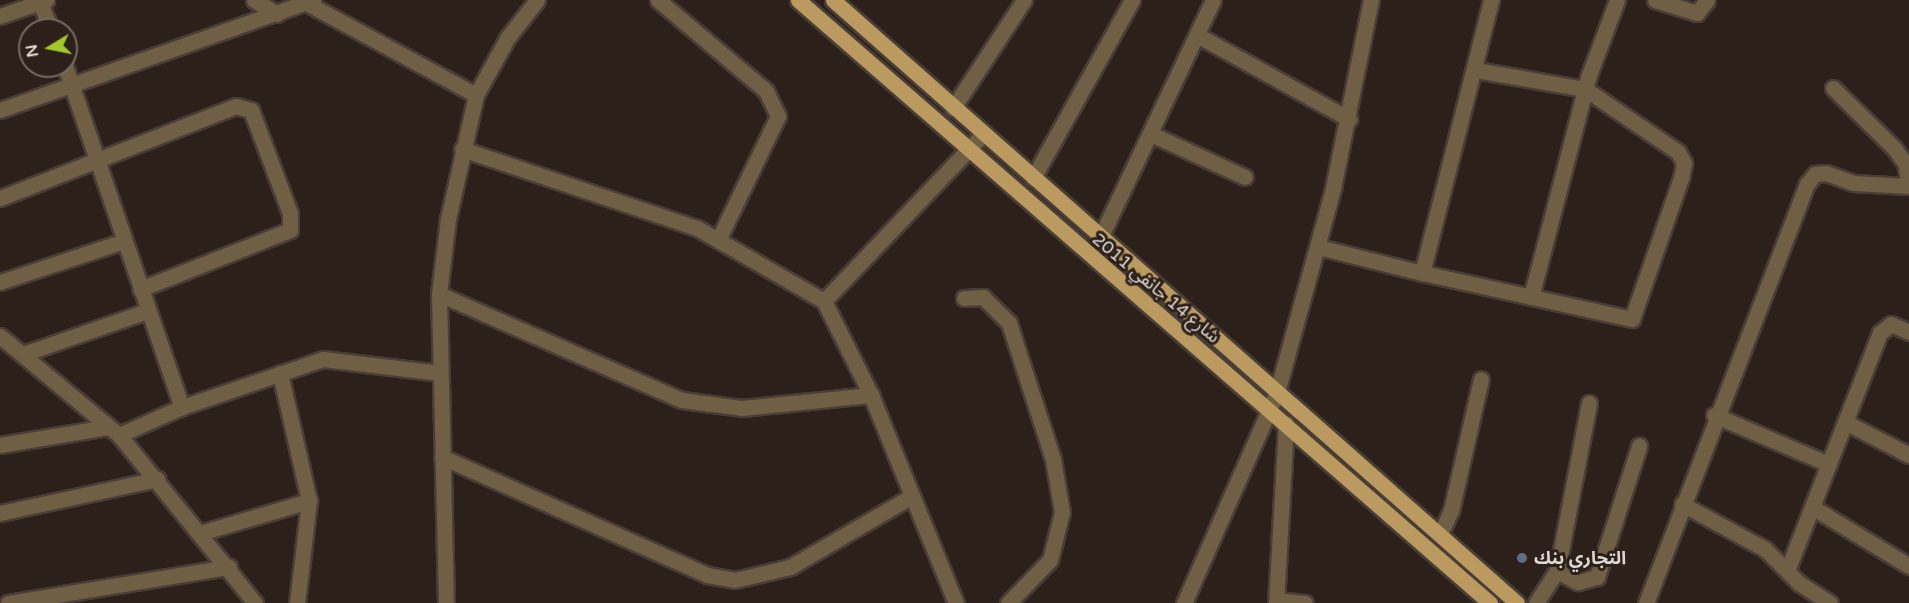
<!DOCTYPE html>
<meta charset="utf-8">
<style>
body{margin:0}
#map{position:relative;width:1909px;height:603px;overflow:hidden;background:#2c211a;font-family:"Varela Round","Noto Sans Arabic",sans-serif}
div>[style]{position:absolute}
.roads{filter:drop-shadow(2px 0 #493e37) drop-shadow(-2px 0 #493e37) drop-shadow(0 2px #493e37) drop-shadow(0 -2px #493e37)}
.minor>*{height:15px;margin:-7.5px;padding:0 7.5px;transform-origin:7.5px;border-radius:7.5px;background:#6f5f44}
.major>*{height:15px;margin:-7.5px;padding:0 7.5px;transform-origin:7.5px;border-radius:7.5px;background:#bb9a5f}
.dots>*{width:16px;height:16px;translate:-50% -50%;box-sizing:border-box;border:3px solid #2c211a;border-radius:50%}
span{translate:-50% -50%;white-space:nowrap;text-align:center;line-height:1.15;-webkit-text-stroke:6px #2c211a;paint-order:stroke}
.street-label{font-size:18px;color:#dfd7d2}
.poi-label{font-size:18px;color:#dfd7d2;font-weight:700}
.left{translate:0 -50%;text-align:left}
.north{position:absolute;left:18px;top:18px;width:60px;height:60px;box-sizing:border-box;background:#2c211a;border:2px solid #746a64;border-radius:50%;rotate:260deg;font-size:16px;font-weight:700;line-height:24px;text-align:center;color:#dfd7d2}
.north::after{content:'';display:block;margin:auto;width:21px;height:27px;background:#a2c927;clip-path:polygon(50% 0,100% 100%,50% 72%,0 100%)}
</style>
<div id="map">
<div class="roads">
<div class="minor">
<i style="left:39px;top:0;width:32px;rotate:68deg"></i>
<i style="left:254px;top:0;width:27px;rotate:31deg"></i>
<i style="left:301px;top:0;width:199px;rotate:28.5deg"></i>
<i style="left:658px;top:0;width:141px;rotate:40.1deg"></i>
<i style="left:766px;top:91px;width:28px;rotate:64deg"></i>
<i style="left:778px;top:116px;width:136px;rotate:115.8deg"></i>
<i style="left:1655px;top:0;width:44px;rotate:17.2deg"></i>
<i style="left:1697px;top:13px;width:16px;rotate:-52deg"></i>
<i style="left:0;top:16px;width:49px;rotate:-19.2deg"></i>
<i style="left:1197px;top:35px;width:174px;rotate:28.9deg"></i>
<i style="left:65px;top:66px;width:361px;rotate:71.1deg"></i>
<i style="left:1476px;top:70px;width:111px;rotate:9.9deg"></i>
<i style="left:1585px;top:89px;width:112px;rotate:34.1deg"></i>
<i style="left:1678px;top:152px;width:13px;rotate:61deg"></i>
<i style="left:1684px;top:163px;width:15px;rotate:101deg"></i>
<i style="left:1681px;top:178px;width:149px;rotate:109.2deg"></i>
<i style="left:1632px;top:319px;width:215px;rotate:-167.6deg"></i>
<i style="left:1422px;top:273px;width:282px;rotate:-75.8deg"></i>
<i style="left:1833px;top:88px;width:86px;rotate:44.5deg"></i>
<i style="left:1894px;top:148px;width:19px;rotate:54deg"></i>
<i style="left:1905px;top:163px;width:23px;rotate:80deg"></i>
<i style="left:953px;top:108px;width:129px;rotate:-56.7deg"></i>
<i style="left:0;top:110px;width:332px;rotate:-19.4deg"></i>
<i style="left:1151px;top:134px;width:103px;rotate:24.6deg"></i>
<i style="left:462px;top:149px;width:248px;rotate:18.6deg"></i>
<i style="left:697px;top:228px;width:146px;rotate:29.9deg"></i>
<i style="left:824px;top:301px;width:105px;rotate:63.4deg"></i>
<i style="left:871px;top:395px;width:225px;rotate:67.8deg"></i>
<i style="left:1033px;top:178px;width:204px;rotate:-60.9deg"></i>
<i style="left:0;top:198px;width:253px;rotate:-21.3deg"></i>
<i style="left:236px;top:106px;width:16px;rotate:15deg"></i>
<i style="left:251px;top:110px;width:110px;rotate:69.3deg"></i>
<i style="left:290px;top:213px;width:17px;rotate:90deg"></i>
<i style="left:290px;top:230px;width:161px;rotate:158.5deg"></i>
<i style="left:1101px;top:236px;width:261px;rotate:-64.6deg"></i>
<i style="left:1319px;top:247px;width:106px;rotate:14.2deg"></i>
<i style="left:0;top:282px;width:131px;rotate:-18.3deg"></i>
<i style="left:439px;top:294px;width:265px;rotate:23.6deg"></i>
<i style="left:682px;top:400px;width:61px;rotate:7.6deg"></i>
<i style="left:742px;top:408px;width:130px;rotate:-5.8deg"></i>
<i style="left:1531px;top:297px;width:229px;rotate:-75.4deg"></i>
<i style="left:1589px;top:75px;width:80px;rotate:-69.5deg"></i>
<i style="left:964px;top:298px;width:19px;rotate:-3deg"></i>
<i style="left:983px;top:297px;width:37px;rotate:45deg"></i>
<i style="left:1009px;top:323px;width:143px;rotate:72.1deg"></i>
<i style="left:1053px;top:459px;width:54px;rotate:80.4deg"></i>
<i style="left:1062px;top:512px;width:49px;rotate:104deg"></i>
<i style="left:1050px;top:560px;width:60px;rotate:134.3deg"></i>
<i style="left:824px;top:301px;width:228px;rotate:-46.4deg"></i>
<i style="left:0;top:336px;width:155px;rotate:39.8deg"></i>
<i style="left:119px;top:435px;width:216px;rotate:51deg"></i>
<i style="left:23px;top:354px;width:131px;rotate:-19.1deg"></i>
<i style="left:280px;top:373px;width:131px;rotate:77.2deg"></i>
<i style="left:309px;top:501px;width:103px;rotate:96.7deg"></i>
<i style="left:1714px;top:415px;width:125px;rotate:23.1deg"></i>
<i style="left:1845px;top:422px;width:72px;rotate:27.3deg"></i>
<i style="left:119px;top:435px;width:69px;rotate:-24deg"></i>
<i style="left:182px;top:407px;width:149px;rotate:-18.8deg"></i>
<i style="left:323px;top:359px;width:118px;rotate:6.8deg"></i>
<i style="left:0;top:445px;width:109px;rotate:-9.5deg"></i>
<i style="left:442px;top:457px;width:290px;rotate:24deg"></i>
<i style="left:707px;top:575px;width:28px;rotate:10deg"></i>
<i style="left:735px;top:580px;width:57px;rotate:-13.3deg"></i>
<i style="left:790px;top:567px;width:141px;rotate:-30.2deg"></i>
<i style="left:1682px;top:504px;width:94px;rotate:28.5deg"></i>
<i style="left:1765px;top:549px;width:48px;rotate:45deg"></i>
<i style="left:1799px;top:583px;width:37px;rotate:33deg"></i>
<i style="left:1812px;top:507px;width:114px;rotate:31.3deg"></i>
<i style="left:0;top:513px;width:161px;rotate:-12.2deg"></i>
<i style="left:1441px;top:532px;width:23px;rotate:-65deg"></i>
<i style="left:1451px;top:511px;width:135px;rotate:-77.2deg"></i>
<i style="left:200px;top:533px;width:114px;rotate:-16.4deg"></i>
<i style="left:1557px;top:571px;width:24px;rotate:28deg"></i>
<i style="left:1578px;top:582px;width:20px;rotate:-15deg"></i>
<i style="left:1597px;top:577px;width:138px;rotate:-72.2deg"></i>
<i style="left:1787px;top:571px;width:256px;rotate:-68.7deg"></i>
<i style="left:1880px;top:333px;width:14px;rotate:-39deg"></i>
<i style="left:1891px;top:324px;width:20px;rotate:24deg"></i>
<i style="left:1277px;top:600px;width:28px;rotate:6deg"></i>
<i style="left:8px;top:603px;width:224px;rotate:-9.3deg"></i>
<i style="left:446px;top:603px;width:309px;rotate:-91.3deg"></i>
<i style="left:439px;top:294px;width:76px;rotate:-83.2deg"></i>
<i style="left:448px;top:219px;width:127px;rotate:-77.3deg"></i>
<i style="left:476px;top:95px;width:66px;rotate:-61.1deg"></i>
<i style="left:508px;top:37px;width:47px;rotate:-51.9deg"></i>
<i style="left:1184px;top:603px;width:231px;rotate:-66.2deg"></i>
<i style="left:1277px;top:392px;width:212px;rotate:-74.6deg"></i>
<i style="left:1333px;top:188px;width:192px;rotate:-78.6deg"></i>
<i style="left:1276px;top:603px;width:180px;rotate:-86.8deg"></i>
<i style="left:1536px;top:603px;width:38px;rotate:-57deg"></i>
<i style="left:1557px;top:571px;width:171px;rotate:-79.2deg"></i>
<i style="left:1646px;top:603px;width:449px;rotate:-69deg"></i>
<i style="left:1807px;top:184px;width:13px;rotate:-51deg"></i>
<i style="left:1815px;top:174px;width:11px;rotate:-5deg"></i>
<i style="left:1826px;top:173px;width:29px;rotate:20deg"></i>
<i style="left:1853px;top:183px;width:56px;rotate:3.1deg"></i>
</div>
<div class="major">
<i style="left:798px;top:0;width:918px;rotate:41.07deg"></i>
<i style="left:833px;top:0;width:912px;rotate:41.4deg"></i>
</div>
</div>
<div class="dots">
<i style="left:1522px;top:558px;background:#5c6f8a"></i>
</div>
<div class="street-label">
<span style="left:1156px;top:288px;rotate:40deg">شارع 14 جانفي 2011</span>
</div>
<div class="poi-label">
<span class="left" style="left:1534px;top:558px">التجاري بنك</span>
</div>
<div class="north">N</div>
</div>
